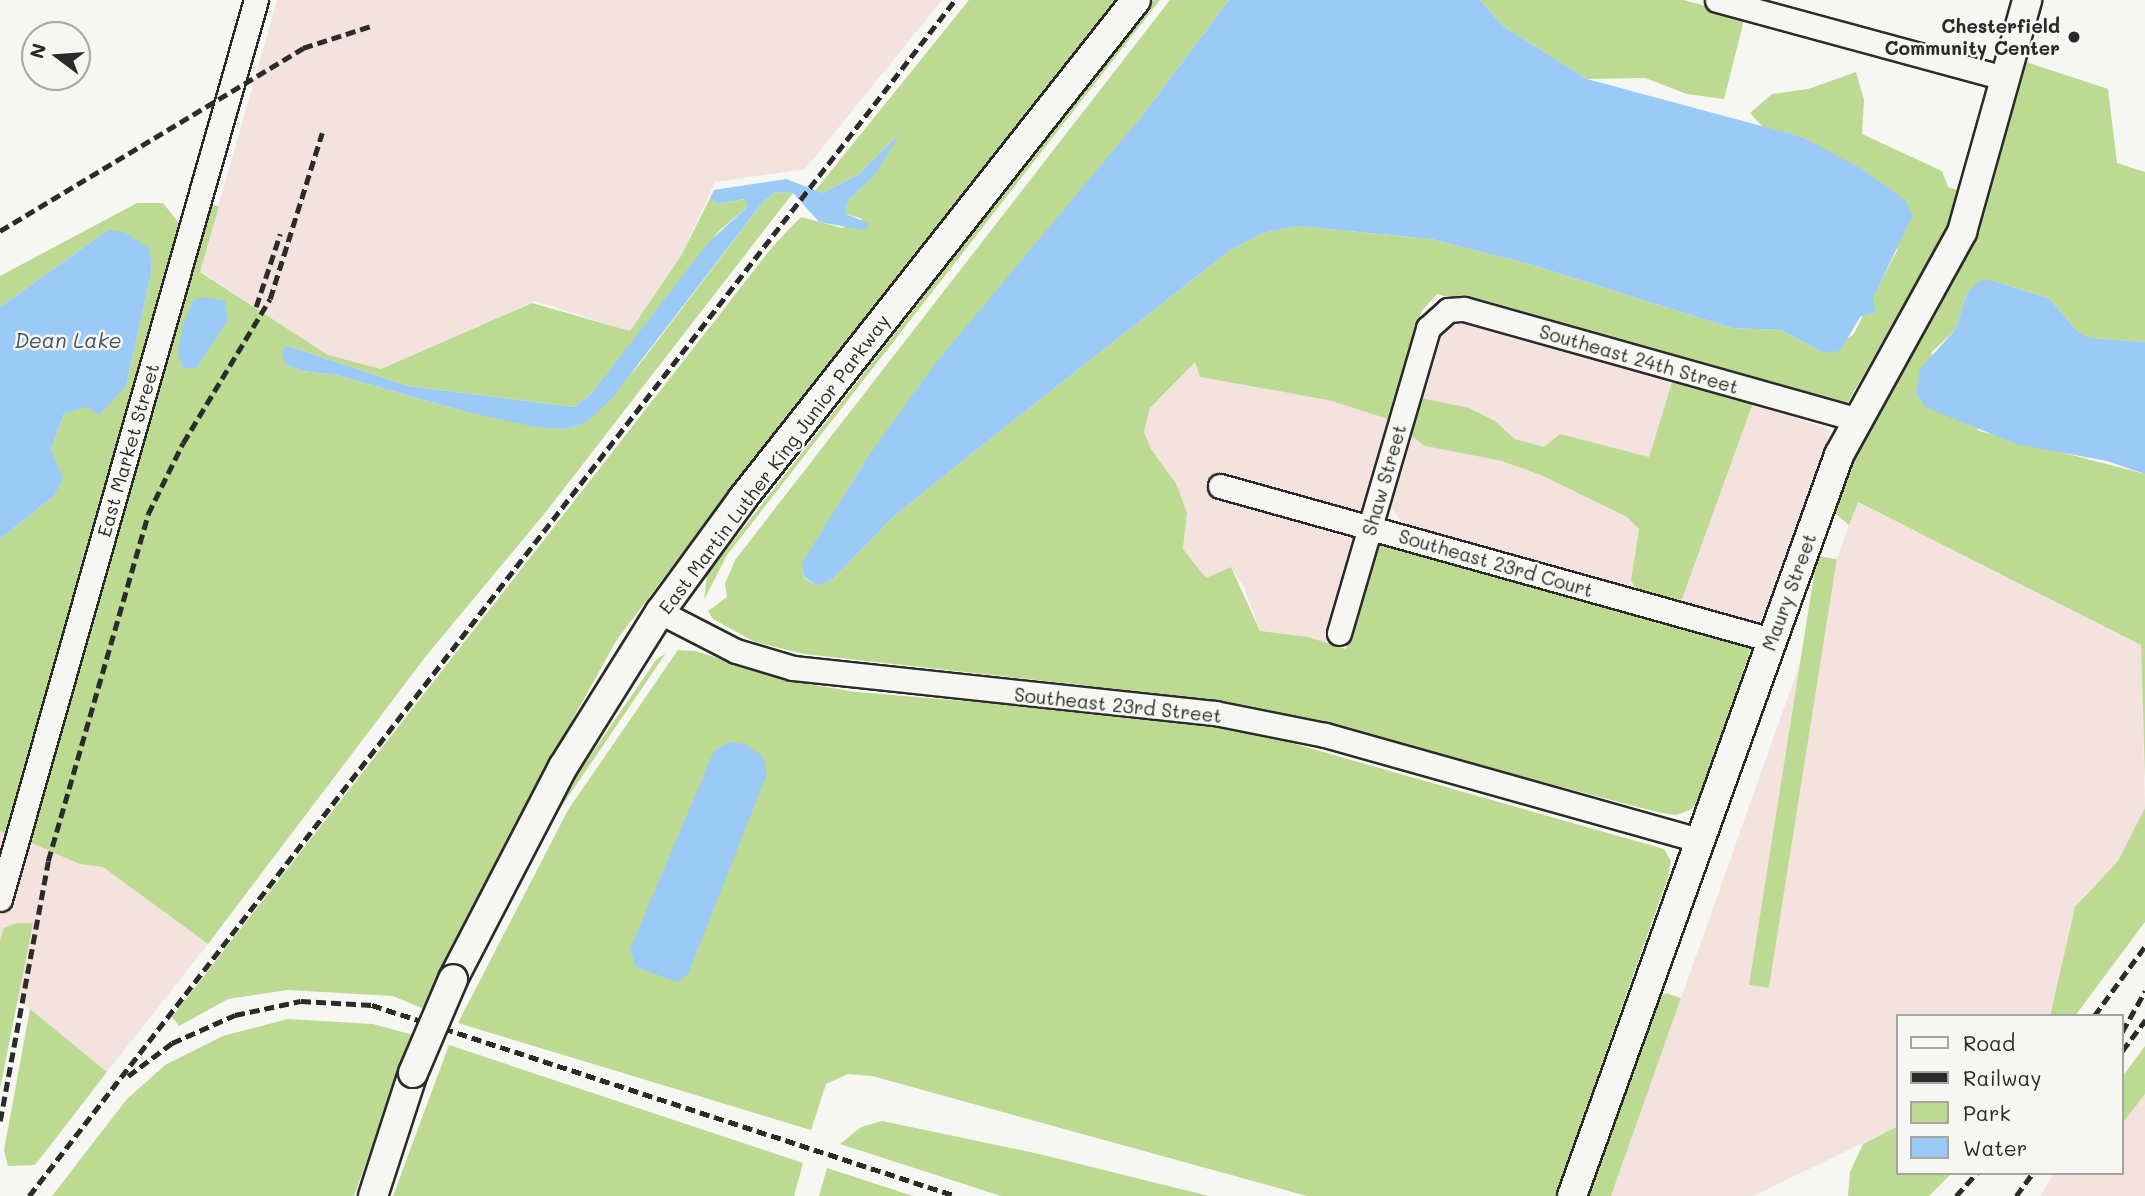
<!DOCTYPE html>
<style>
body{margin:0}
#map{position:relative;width:2145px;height:1196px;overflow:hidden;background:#f6f6f2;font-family:Mali,sans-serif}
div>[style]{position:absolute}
.built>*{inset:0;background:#f4e2de}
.green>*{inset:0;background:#bdda92;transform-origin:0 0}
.water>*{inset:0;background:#9ccaf6}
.roads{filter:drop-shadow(2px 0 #2b2b2b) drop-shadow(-2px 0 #2b2b2b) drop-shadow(0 2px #2b2b2b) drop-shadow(0 -2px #2b2b2b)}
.minor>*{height:23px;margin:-11.5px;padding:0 11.5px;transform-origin:11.5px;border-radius:11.5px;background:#f6f6f2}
.major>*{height:28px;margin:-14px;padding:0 14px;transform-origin:14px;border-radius:14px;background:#f6f6f2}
.rail>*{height:4.5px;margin-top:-2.25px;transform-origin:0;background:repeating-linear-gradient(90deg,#2b2b2b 0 10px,transparent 0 15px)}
.bridges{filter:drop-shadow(2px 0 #2b2b2b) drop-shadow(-2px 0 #2b2b2b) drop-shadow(0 2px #2b2b2b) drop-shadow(0 -2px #2b2b2b)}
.major-bridge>*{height:28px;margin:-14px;padding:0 14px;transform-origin:14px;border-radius:14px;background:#f6f6f2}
.dots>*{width:19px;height:19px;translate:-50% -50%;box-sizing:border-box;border:4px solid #f6f6f2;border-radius:50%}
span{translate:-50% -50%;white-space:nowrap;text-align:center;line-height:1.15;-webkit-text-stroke:5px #f6f6f2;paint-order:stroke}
.poi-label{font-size:19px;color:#2b2b2b;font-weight:700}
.right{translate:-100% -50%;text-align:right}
.street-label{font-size:19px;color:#2b2b2b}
.water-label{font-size:21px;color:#47535e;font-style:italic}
.legend{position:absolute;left:1896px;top:1014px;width:228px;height:161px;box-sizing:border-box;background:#f6f6f2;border:2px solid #a5a5a2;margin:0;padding:9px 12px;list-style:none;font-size:21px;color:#2b2b2b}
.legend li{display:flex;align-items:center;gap:14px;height:35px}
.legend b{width:35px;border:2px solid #a5a5a2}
.north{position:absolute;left:21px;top:21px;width:70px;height:70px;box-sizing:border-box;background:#f6f6f2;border:2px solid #a5a5a2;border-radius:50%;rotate:286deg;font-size:19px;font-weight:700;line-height:28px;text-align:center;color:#2b2b2b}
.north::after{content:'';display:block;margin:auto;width:24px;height:32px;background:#2b2b2b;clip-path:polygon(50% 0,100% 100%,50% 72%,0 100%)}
</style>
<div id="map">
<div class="built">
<i style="clip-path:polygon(277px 0,942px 0,805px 169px,715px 182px,681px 256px,630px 331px,535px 301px,381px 369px,328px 355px,200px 271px)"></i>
<i style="clip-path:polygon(1452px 316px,1673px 379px,1649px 457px,1561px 435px,1545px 447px,1515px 439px,1495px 421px,1417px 397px,1436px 330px)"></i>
<i style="clip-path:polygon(1195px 362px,1200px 377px,1328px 400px,1388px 419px,1325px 643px,1260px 631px,1243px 585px,1231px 567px,1206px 579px,1183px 549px,1187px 513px,1177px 485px,1151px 449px,1144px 432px,1150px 408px)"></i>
<i style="clip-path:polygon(1753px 403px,1831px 430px,1761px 621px,1747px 622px,1669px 602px,1682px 599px)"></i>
<i style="clip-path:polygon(1407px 433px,1425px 446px,1502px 461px,1543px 476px,1627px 517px,1639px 528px,1631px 580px,1637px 592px,1406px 526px,1390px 507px)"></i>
<i style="clip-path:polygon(1857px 502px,2141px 645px,2145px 808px,2118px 861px,2075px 907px,2050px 1016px,1898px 1016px,1898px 1126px,1753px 1196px,1611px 1196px)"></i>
<i style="clip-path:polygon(0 831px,103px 867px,208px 944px,107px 1072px,0 985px)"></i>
<i style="clip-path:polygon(2145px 1094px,2145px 1196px,2040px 1196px,2054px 1173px,2122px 1173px,2122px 1124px)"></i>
</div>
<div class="green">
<i style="clip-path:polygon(969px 0,1123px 0,728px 492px,616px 641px,534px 789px,424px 1009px,393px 996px,288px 990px,228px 999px,179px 1026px,172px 1017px,773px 246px,801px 217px,842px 228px,863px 219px,846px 214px,847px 202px,876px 172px,898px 135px,859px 174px,823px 193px,814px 192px)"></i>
<i style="clip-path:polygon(1154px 0,1160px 0,727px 555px,704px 600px,707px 575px)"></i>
<i style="clip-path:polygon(1170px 0,1229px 0,1142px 116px,869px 455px,803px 563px,804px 578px,818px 586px,833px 579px,892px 518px,990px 439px,1229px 251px,1263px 233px,1297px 226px,1431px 239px,1529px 264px,1732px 328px,1781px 330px,1824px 353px,1853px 335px,1898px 249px,1830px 154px,1802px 137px,1763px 127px,1750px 113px,1772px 94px,1808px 89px,1856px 72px,1864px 100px,1862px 134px,1942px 171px,1948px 187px,1961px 191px,1949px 225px,1847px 404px,1437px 294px,1421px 312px,1388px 419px,1328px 400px,1200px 377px,1195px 362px,1150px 408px,1144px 432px,1151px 449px,1177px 485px,1187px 513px,1183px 549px,1206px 578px,1231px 567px,1260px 631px,1308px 637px,1346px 649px,1368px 562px,1375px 546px,1387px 540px,1743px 640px,1750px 648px,1749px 655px,1697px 803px,1690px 810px,1676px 815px,1661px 813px,1270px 711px,1195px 698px,804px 654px,755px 642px,713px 619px,708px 611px,727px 597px,725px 584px,735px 560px)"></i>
<i style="clip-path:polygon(1480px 0,1683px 0,1745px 16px,1724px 99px,1687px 94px,1645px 78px,1587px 79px,1503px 26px)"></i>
<i style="clip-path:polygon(2023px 61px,2108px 89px,2117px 163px,2145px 172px,2145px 342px,2090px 338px,2077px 331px,2050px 299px,1991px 280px,1967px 293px,1955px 330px,1931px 353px,1979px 431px,2145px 474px,2145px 780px,2141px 645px,1858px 502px,1849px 525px,1831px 510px)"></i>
<i style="clip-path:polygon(776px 192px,793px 193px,545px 513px,426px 656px,208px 944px,103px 867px,80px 864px,27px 841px,206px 205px,219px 206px,200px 272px,328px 355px,381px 369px,532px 303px,630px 331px,681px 256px,710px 198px,717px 204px,746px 199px,748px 206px,719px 231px,591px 394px,574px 407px,408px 386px,285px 345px,286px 364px,302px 371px,336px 375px,459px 410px,564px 429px,586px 423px,639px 365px,763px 202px)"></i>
<i style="clip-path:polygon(137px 203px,163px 203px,179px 223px,7px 834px,0 831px,0 539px,54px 496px,51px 450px,64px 414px,126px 386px,152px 270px,149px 248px,108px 230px,0 307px,0 276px)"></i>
<i style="clip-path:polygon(1673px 379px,1753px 403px,1682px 599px,1669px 602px,1637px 592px,1631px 580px,1639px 529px,1627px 517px,1543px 476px,1502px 461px,1425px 446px,1407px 433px,1417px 397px,1469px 408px,1495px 421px,1515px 439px,1544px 447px,1560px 434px,1649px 457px)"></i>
<i style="left:1817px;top:556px;width:20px;height:434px;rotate:9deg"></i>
<i style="clip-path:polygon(678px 650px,696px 651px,784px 680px,856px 692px,1183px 719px,1281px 740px,1664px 849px,1671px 861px,1668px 877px,1555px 1196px,1307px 1196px,872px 1076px,848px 1074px,826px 1084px,811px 1130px,458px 1023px,568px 810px)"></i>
<i style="clip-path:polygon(666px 653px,555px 816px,477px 959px,550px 814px,656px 660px)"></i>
<i style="clip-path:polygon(2145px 808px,2145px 922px,2075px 1016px,2050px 1016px,2075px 907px,2118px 861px)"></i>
<i style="clip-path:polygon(17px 923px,33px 923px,0 1089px,0 941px,4px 928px)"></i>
<i style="clip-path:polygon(1666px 993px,1681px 998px,1611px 1196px,1583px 1196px,1652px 1002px)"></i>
<i style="clip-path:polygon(30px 1009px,107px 1072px,35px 1165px,8px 1166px,4px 1150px)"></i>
<i style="clip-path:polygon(288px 1019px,373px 1024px,413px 1035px,354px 1196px,52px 1196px,127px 1099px,165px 1065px,223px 1036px)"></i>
<i style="clip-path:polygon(449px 1045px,803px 1163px,794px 1196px,393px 1196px)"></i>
<i style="clip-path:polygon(2145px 1046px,2145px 1094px,2122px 1124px,2122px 1077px)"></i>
<i style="clip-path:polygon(882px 1121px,1035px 1153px,1209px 1196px,1001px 1196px,840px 1144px,861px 1127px)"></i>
<i style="clip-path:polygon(1898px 1126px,1898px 1173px,1952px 1173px,1929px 1196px,1848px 1196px,1850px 1172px,1863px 1144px)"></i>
<i style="clip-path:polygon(827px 1168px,913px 1196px,819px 1196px)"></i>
</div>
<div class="water">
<i style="clip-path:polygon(1229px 0,1480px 0,1503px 26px,1587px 79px,1802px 137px,1862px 169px,1905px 200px,1913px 215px,1873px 298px,1876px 312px,1860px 317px,1840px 351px,1824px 353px,1781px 330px,1732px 328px,1529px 264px,1431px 239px,1297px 226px,1263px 233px,1229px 251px,990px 439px,892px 518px,833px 579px,818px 586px,804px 577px,802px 563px,869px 455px,934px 365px,1142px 116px)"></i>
<i style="clip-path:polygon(900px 133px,877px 172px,847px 202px,846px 214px,870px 224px,864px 230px,819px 222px,793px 193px,776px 192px,763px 202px,613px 397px,586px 423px,565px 429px,535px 427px,459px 410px,336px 375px,302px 371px,286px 364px,282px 355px,285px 345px,408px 386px,574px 407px,591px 394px,708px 243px,748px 206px,745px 199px,717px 204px,710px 198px,714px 190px,786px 179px,823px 193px,859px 174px)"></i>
<i style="clip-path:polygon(108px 230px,124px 232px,149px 248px,152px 270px,126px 386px,99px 415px,86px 407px,64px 414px,51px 450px,63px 478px,54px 496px,0 539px,0 307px)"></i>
<i style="clip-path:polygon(1991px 280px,2050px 299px,2077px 331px,2090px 338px,2145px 342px,2145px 474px,2107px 461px,2016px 444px,1925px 407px,1916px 393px,1920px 369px,1955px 330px,1967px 293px,1979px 281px)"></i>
<i style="clip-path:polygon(206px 297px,225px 301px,228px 320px,197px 367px,183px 369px,178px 353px,183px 325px,193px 300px)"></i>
<i style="clip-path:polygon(730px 742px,744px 744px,763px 756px,767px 774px,688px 974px,677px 982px,636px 967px,630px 949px,714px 751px)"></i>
</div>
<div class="roads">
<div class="minor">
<i style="left:1717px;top:0;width:298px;rotate:15.2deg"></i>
<i style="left:1220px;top:486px;width:573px;rotate:15.59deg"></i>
<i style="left:660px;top:612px;width:85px;rotate:27.2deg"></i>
<i style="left:736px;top:651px;width:59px;rotate:16.6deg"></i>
<i style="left:793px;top:668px;width:424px;rotate:6.1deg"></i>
<i style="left:1215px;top:713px;width:112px;rotate:11.3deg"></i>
<i style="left:1325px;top:735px;width:388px;rotate:15.7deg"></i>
<i style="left:1339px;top:633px;width:318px;rotate:-73.7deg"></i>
<i style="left:1428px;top:328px;width:27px;rotate:-42deg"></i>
<i style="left:1448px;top:310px;width:16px;rotate:-4deg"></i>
<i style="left:1464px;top:309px;width:407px;rotate:15.7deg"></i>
<i style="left:0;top:899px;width:935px;rotate:-74.11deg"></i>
</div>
<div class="major">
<i style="left:453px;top:979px;width:239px;rotate:-62.6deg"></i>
<i style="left:563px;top:767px;width:183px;rotate:-58deg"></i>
<i style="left:660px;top:612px;width:141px;rotate:-53.9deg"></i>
<i style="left:743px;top:498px;width:634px;rotate:-51.72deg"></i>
<i style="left:373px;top:1196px;width:129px;rotate:-72deg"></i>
<i style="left:1572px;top:1196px;width:788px;rotate:-70.18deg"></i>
<i style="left:1839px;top:455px;width:255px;rotate:-61.1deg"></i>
<i style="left:1962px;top:232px;width:241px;rotate:-74.3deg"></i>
</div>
</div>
<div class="rail">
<i style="left:0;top:231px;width:354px;rotate:-31.1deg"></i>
<i style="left:303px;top:48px;width:75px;rotate:-17.9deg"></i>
<i style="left:256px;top:307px;width:77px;rotate:-71.8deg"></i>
<i style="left:2094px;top:1016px;width:87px;rotate:-53.9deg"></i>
<i style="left:2122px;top:1032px;width:47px;rotate:-60.7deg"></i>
<i style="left:2122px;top:1051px;width:39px;rotate:-53deg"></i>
<i style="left:128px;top:1076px;width:55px;rotate:-36.9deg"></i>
<i style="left:172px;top:1043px;width:69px;rotate:-24deg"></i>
<i style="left:235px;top:1015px;width:67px;rotate:-12deg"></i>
<i style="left:301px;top:1001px;width:71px;rotate:3.2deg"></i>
<i style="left:372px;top:1005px;width:614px;rotate:18.11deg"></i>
<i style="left:0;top:1121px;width:264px;rotate:-79.5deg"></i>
<i style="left:48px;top:861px;width:361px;rotate:-73.9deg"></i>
<i style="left:148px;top:514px;width:79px;rotate:-63.8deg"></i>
<i style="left:183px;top:443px;width:168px;rotate:-58.9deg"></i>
<i style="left:270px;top:299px;width:174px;rotate:-72.6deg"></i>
<i style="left:29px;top:1196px;width:1513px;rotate:-52.25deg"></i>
<i style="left:1956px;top:1196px;width:31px;rotate:-48deg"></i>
<i style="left:2016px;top:1196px;width:29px;rotate:-54deg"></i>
</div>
<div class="bridges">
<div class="major-bridge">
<i style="left:413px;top:1073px;width:102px;rotate:-66.9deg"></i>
</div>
</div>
<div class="dots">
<i style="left:2074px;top:37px;background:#2b2b2b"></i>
</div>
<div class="poi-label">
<span class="right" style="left:2060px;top:37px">Chesterfield<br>Community Center</span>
</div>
<div class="street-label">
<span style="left:1639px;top:359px;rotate:16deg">Southeast 24th Street</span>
<span style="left:128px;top:450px;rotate:-74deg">East Market Street</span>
<span style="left:774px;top:464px;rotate:-53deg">East Martin Luther King Junior Parkway</span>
<span style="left:1384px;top:480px;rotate:-74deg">Shaw Street</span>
<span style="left:1496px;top:563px;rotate:16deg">Southeast 23rd Court</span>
<span style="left:1789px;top:592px;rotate:-70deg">Maury Street</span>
<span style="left:1118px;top:705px;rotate:6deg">Southeast 23rd Street</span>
</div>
<div class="water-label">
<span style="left:68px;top:340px">Dean Lake</span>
</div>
<ul class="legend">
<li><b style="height:9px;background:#f6f6f2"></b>Road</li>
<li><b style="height:9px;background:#2b2b2b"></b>Railway</li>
<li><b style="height:19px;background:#bdda92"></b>Park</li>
<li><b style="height:19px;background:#9ccaf6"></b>Water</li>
</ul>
<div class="north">N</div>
</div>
